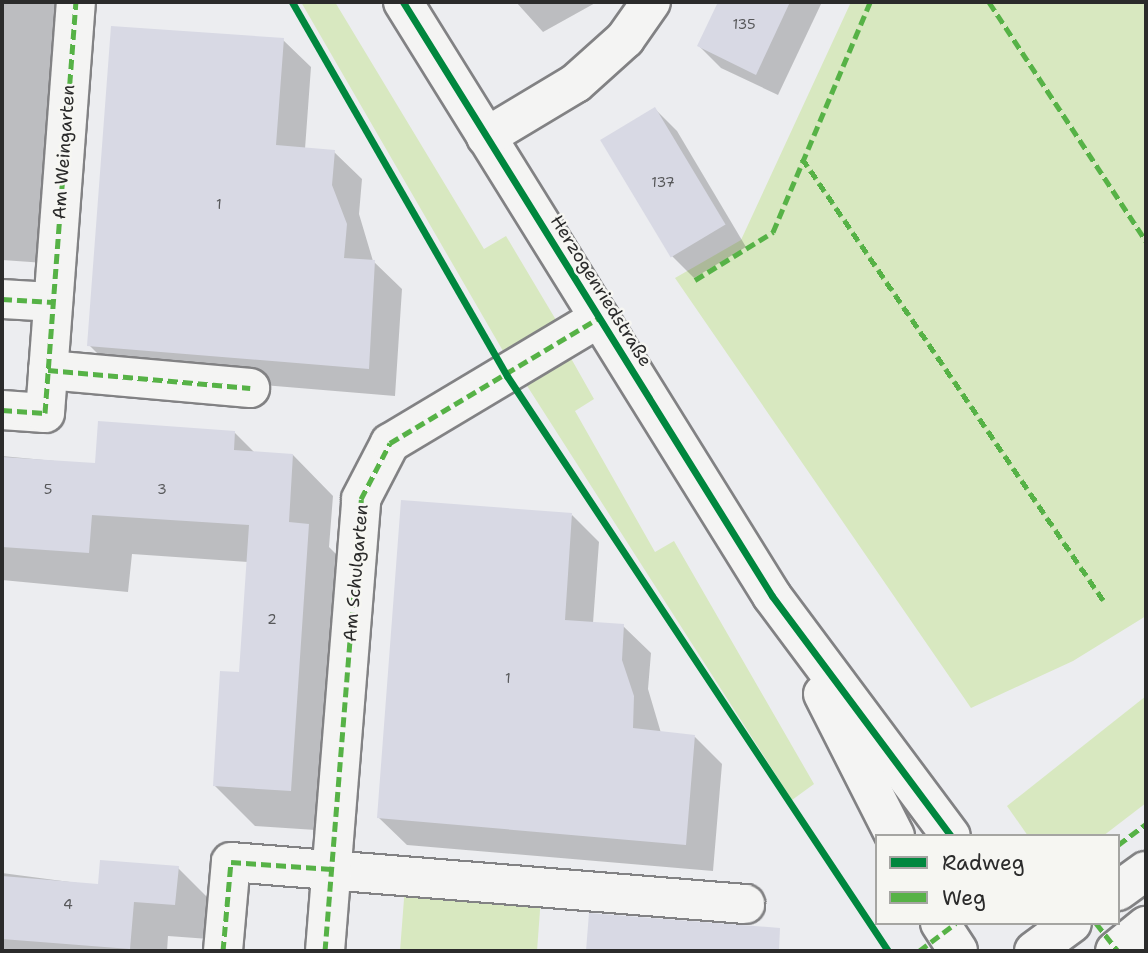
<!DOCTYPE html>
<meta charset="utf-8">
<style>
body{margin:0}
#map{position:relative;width:1148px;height:953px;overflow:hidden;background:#ecedf0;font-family:"Shantell Sans",sans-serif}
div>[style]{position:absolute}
.green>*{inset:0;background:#d8e8c0}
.shadow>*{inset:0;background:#0003}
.building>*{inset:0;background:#d8d9e4;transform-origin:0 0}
.roads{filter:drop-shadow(2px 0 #828284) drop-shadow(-2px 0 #828284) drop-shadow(0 2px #828284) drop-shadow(0 -2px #828284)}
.minor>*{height:38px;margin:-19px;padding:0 19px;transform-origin:19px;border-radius:19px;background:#f4f4f3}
.quiet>*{height:5px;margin-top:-2.5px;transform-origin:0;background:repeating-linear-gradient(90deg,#56b246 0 10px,transparent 0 15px)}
.cycleway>*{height:7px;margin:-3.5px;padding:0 3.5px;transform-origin:3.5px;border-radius:3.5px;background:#00873e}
span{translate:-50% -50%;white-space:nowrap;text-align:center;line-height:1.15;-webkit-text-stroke:5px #f6f6f2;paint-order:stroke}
.number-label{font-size:14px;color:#57585a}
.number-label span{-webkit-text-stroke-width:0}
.street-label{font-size:18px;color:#2b2b2b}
.frame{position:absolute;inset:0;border:4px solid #2b2b2b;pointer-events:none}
.legend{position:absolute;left:875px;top:834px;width:245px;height:91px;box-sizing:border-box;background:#f6f6f2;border:2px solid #a5a5a2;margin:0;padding:9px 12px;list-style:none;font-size:21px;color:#2b2b2b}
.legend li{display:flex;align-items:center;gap:14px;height:35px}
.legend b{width:35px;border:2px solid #a5a5a2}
</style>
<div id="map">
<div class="green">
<i style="clip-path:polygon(301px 2px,335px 2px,484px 249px,506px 236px,556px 320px,503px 351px)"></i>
<i style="clip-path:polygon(851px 2px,1146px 2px,1146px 616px,1073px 661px,971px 708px,675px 278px,741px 240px)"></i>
<i style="clip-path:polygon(568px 353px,594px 399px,575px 411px,655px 552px,674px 541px,814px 784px,792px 800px,522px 378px)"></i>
<i style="clip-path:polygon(1146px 696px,1146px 803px,1103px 836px,1028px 836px,1007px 806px)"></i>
<i style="clip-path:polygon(405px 886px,541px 897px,537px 951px,400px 951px)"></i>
</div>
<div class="shadow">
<i style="clip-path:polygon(2px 2px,96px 3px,65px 24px,45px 263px,2px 260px)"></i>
<i style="clip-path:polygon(516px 2px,597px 2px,543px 32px)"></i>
<i style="clip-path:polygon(720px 2px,822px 2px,778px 95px,721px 68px,699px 46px)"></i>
<i style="clip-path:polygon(283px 40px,311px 67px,305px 149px,334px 152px,362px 179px,359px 214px,373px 261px,402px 289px,395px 396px,117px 373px,89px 345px)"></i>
<i style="clip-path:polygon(655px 109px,677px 131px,746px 247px,694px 278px,672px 256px,603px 140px)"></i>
<i style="clip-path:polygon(234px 432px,255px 453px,293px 455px,333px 496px,329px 547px,348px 566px,331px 831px,255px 826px,214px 785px,240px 674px,248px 562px,132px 554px,128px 592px,2px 580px,2px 456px,97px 465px)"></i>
<i style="clip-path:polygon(572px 515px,599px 542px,593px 623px,623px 626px,651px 653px,648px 689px,661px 733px,695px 737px,722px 764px,713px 871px,407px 845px,379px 818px)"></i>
<i style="clip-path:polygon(178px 868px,212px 902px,209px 939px,168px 936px,167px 951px,2px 951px,2px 873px,100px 886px)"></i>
<i style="clip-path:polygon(591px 915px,761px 949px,761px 951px,588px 951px)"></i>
</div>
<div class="building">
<i style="clip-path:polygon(718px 2px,790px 2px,756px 75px,697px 46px)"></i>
<i style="clip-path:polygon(111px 26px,284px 38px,276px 145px,335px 150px,332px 185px,347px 224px,344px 258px,375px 260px,369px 369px,87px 346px)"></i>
<i style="left:655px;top:107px;width:137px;height:64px;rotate:59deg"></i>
<i style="clip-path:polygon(98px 421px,235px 431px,234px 450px,293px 454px,289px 522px,309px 524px,291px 791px,213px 786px,220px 671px,239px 672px,249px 525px,92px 515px,89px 553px,2px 547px,2px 457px,95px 463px)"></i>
<i style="clip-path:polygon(401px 500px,572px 513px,565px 620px,624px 624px,622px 660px,634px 696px,633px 728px,695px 735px,686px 845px,377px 818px)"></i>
<i style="clip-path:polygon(100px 860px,179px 866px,175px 905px,134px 902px,130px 949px,2px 939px,2px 876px,98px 884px)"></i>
<i style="clip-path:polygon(589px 913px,780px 928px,779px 951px,586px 951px)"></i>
</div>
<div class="roads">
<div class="minor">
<i style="left:403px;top:2px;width:699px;rotate:58.15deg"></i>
<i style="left:772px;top:596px;width:299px;rotate:53.3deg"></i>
<i style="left:486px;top:137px;width:105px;rotate:-31deg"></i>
<i style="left:576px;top:83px;width:66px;rotate:-41.9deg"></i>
<i style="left:625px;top:39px;width:45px;rotate:-54.9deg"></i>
<i style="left:2px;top:299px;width:51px;rotate:3.4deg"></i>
<i style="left:48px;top:370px;width:203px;rotate:5.1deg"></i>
<i style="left:2px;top:410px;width:43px;rotate:4deg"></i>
<i style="left:45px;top:413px;width:412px;rotate:-85.7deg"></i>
<i style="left:823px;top:694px;width:159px;rotate:63.1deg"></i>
<i style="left:1118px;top:891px;width:34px;rotate:-36deg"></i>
<i style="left:940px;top:923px;width:33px;rotate:57deg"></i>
<i style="left:223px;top:951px;width:89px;rotate:-84.9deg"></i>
<i style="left:231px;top:862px;width:516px;rotate:4.67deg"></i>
<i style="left:325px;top:951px;width:453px;rotate:-85.4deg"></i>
<i style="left:361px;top:499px;width:63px;rotate:-62.6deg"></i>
<i style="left:390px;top:443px;width:244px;rotate:-30.9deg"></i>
<i style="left:1034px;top:951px;width:47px;rotate:-36.4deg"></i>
<i style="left:1115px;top:951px;width:40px;rotate:-39deg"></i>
</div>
</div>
<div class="quiet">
<i style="left:989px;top:2px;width:286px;rotate:56.7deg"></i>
<i style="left:802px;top:158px;width:538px;rotate:55.75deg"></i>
<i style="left:695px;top:280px;width:92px;rotate:-31.6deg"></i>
<i style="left:773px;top:232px;width:250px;rotate:-67.1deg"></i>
<i style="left:2px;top:299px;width:51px;rotate:3.4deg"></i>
<i style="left:48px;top:370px;width:203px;rotate:5.1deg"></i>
<i style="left:2px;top:410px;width:43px;rotate:4deg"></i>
<i style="left:45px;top:413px;width:412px;rotate:-85.7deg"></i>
<i style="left:1118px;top:845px;width:35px;rotate:-37deg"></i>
<i style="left:1096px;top:923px;width:36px;rotate:52deg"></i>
<i style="left:223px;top:951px;width:89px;rotate:-84.9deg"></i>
<i style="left:231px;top:862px;width:101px;rotate:4deg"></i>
<i style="left:325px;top:951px;width:453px;rotate:-85.4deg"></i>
<i style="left:361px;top:499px;width:63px;rotate:-62.6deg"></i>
<i style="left:390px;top:443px;width:244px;rotate:-30.9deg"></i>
<i style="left:919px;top:951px;width:46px;rotate:-37.1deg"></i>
</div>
<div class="cycleway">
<i style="left:292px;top:2px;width:431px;rotate:60.1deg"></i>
<i style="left:507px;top:376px;width:690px;rotate:56.47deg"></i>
<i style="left:403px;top:2px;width:699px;rotate:58.15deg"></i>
<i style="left:772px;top:596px;width:299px;rotate:53.3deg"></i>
</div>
<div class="number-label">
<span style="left:744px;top:24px">135</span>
<span style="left:663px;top:182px">137</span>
<span style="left:219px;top:204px">1</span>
<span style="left:48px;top:489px">5</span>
<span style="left:162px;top:489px">3</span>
<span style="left:272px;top:619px">2</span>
<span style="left:508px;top:678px">1</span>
<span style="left:68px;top:904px">4</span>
</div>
<div class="street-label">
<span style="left:64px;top:152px;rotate:-86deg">Am Weingarten</span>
<span style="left:601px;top:291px;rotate:58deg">Herzogenriedstraße</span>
<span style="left:356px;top:573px;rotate:-85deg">Am Schulgarten</span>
</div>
<div class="frame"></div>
<ul class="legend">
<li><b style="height:9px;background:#00873e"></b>Radweg</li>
<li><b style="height:9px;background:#56b246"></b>Weg</li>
</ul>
</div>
